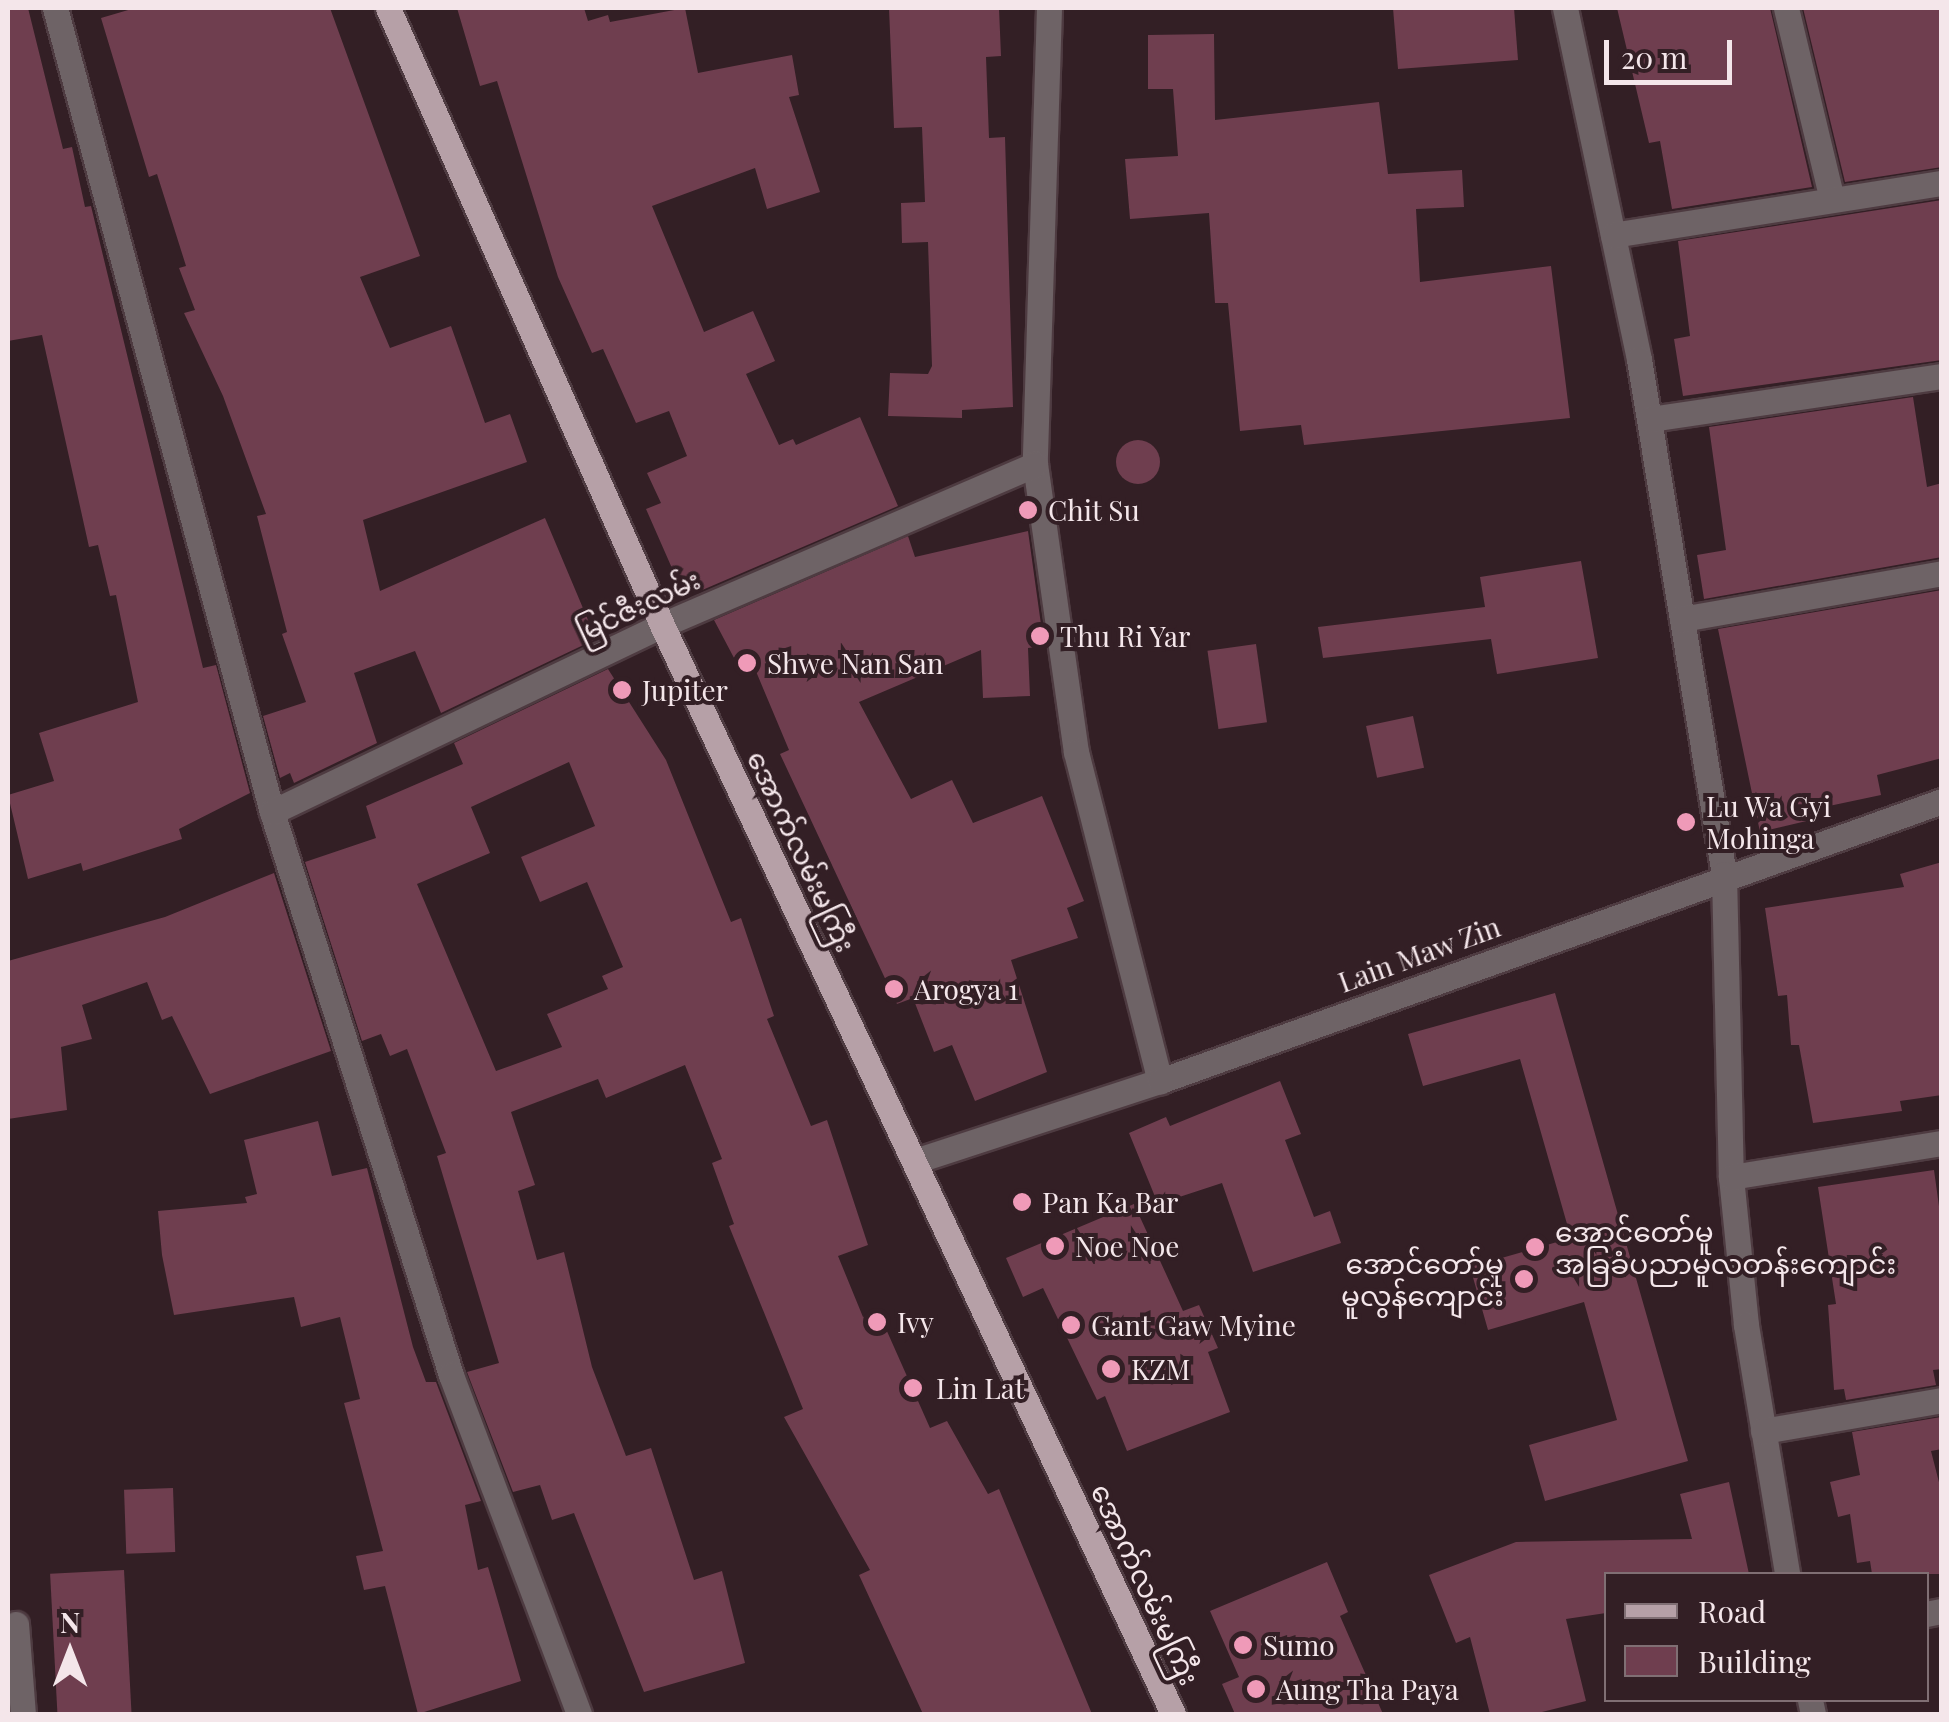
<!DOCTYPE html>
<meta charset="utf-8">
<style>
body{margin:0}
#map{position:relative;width:1949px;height:1722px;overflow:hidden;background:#331f25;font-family:"Playfair Display","Noto Sans Myanmar",serif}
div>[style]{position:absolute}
.building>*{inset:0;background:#6f3e4f;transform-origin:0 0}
.round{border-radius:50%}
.roads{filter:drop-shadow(2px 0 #4e3b41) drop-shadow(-2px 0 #4e3b41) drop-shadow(0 2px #4e3b41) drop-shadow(0 -2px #4e3b41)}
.minor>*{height:25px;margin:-12.5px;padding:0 12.5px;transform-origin:12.5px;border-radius:12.5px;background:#6e6366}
.major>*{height:25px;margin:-12.5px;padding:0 12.5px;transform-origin:12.5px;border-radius:12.5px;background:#b6a0a7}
.dots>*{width:28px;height:28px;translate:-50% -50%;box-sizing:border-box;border:5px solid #331f25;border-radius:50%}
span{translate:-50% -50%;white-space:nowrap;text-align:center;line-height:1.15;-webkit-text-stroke:8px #331f25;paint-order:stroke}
.poi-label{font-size:28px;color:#f4e6ea}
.left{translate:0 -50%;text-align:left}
.right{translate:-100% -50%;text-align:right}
.street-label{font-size:28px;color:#f4e6ea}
.frame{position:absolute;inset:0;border:10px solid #f4e6ea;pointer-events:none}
.legend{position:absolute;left:1604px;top:1572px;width:325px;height:130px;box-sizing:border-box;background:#331f25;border:2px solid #806f74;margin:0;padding:12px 18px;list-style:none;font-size:30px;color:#f4e6ea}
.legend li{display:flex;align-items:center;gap:20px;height:50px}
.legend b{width:50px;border:2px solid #806f74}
.north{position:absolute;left:20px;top:1602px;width:100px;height:100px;-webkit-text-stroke:8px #331f25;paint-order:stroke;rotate:0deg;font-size:28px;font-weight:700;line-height:40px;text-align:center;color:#f4e6ea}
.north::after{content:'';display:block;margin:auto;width:35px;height:45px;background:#f4e6ea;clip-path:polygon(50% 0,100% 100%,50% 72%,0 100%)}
.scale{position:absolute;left:1604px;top:40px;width:128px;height:45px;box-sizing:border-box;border:5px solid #f4e6ea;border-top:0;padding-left:12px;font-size:30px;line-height:35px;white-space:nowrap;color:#f4e6ea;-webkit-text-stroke:8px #331f25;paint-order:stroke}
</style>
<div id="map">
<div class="building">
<i style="clip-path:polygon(8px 8px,28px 8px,63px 149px,72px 147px,85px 207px,91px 206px,203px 668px,216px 665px,250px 793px,179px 829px,182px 839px,83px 871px,81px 863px,28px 879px,8px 795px,54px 781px,39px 733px,138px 702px,116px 595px,110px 596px,98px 545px,89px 547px,42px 335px,8px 341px)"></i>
<i style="clip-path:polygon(135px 8px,330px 8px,420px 256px,360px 277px,390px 348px,451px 326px,485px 423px,510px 414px,527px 462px,363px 520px,380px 591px,545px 518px,596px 639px,441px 713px,415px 651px,354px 673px,377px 743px,294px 783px,290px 773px,280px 778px,263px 716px,306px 702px,282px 634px,287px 632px,257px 516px,266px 514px,223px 396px,184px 313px,195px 310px,179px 268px,186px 266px,157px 174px,149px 177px,101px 18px)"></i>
<i style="clip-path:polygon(457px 8px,584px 8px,588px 21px,608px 15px,610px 22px,685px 8px,698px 73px,792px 55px,799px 95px,789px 97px,820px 192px,767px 209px,755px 168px,652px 206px,704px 332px,753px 311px,775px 361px,746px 374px,779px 445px,793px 439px,796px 445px,860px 417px,898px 506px,700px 591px,696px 584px,682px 591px,646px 509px,661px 503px,647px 473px,687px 456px,669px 411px,636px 423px,603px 349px,592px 353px,558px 277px,497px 81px,480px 86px)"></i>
<i style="clip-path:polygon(889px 8px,999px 8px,1001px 56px,986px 57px,989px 138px,1005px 137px,1013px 407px,962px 410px,962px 418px,888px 416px,890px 373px,928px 374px,932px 366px,928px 242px,902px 243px,901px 203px,925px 202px,922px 127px,894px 128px)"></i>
<i style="clip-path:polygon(1393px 8px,1514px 8px,1518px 60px,1398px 69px)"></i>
<i style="clip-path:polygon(1617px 8px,1770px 8px,1812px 187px,1672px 209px,1660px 141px,1649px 143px)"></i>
<i style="clip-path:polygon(1803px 8px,1942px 8px,1942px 167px,1845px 182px)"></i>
<i style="clip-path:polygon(1214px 34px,1215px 120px,1379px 102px,1388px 174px,1462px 170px,1464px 207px,1416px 209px,1420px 282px,1551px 266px,1570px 418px,1304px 445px,1301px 425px,1240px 431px,1228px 303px,1215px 303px,1209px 213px,1130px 219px,1125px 159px,1178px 156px,1173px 89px,1148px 89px,1148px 35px)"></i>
<i style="clip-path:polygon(1942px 200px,1942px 360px,1683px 396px,1674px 339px,1690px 336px,1678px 241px)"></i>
<i style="clip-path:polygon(1913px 397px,1927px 487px,1942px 483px,1942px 557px,1704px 599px,1697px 555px,1726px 550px,1709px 427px)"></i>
<i class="round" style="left:1116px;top:440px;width:44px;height:44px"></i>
<i style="clip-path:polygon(1028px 531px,1044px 646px,1028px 648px,1030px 696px,983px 698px,981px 650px,859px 702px,911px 799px,952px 780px,973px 823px,1042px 796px,1084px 901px,1067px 908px,1078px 938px,1011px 960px,1047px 1072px,975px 1101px,952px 1045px,934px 1052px,913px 998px,897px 1004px,780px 754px,789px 750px,755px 669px,743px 675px,714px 620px,908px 536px,915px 557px)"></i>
<i style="clip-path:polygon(1581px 561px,1598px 658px,1497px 674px,1491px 639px,1323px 658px,1318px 627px,1485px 607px,1480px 577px)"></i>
<i style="clip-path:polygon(1942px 590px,1942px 758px,1877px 775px,1881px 795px,1829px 806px,1832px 815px,1760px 832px,1718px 629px)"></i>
<i style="left:1256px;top:644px;width:79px;height:49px;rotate:82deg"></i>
<i style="clip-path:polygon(evenodd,608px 669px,666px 760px,731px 922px,741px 918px,774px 1016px,767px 1019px,811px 1126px,827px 1120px,868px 1245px,838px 1256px,863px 1317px,878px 1311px,930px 1428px,947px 1421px,988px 1494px,999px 1489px,1092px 1714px,923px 1714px,859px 1575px,870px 1570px,784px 1417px,803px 1409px,729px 1226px,734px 1224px,712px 1163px,722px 1159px,685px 1065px,606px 1098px,598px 1079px,511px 1112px,535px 1185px,518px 1191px,537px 1260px,564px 1252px,592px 1367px,626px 1456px,651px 1448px,694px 1580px,722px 1571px,745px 1663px,644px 1692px,574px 1513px,552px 1520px,540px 1485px,513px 1492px,467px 1372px,499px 1363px,437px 1156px,446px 1153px,407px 1049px,390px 1056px,381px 1034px,362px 1041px,305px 862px,376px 838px,366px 806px,463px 764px,454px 743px,608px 669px,569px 762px,595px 826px,521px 857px,540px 902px,587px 882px,623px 967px,602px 976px,608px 989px,547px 1014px,562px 1047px,496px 1071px,417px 884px,490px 853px,471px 807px,569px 762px)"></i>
<i style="left:1413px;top:716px;width:53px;height:48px;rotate:78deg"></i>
<i style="clip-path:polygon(1942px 862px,1942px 1095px,1900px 1101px,1902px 1111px,1813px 1123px,1799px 1045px,1791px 1045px,1787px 995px,1778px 996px,1765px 908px,1904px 887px,1900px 874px)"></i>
<i style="clip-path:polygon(274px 873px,331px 1051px,210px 1094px,172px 1016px,162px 1020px,147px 982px,82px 1005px,92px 1039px,61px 1047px,67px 1110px,8px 1119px,8px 961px,165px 917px)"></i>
<i style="clip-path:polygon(1555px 993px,1688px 1461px,1545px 1501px,1529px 1445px,1617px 1420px,1584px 1302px,1488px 1330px,1470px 1267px,1571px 1238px,1520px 1059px,1423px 1086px,1408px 1034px)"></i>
<i style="clip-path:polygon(1280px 1081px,1301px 1134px,1285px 1140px,1314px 1217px,1330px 1211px,1341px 1243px,1253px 1272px,1222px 1183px,1158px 1204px,1129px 1133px,1166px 1117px,1170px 1126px)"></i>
<i style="clip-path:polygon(318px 1121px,332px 1176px,367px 1168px,413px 1347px,426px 1382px,436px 1382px,481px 1501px,465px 1505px,478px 1570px,488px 1567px,521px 1681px,418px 1714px,385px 1586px,364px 1590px,356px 1556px,383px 1551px,344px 1403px,360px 1399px,340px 1317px,301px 1327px,294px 1297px,174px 1315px,162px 1255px,158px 1211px,247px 1203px,245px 1197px,257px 1194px,244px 1140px)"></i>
<i style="clip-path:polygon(1934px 1170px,1942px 1228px,1942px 1369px,1933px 1370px,1936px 1385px,1846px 1400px,1844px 1389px,1834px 1390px,1828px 1305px,1836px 1304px,1818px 1187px)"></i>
<i style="clip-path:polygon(1134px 1204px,1183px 1311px,1199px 1305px,1218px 1348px,1208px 1352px,1230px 1412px,1127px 1451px,1105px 1396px,1097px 1400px,1043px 1288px,1023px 1297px,1006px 1258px)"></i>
<i style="clip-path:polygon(1941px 1417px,1942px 1449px,1931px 1451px,1942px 1494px,1942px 1574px,1872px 1574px,1870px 1561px,1857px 1563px,1850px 1514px,1838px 1517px,1830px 1482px,1860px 1475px,1852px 1432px)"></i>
<i style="clip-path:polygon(1729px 1482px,1749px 1574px,1606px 1574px,1606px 1613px,1566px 1619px,1586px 1701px,1534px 1714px,1490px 1714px,1470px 1637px,1456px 1643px,1429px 1575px,1516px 1542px,1692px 1539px,1680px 1494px)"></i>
<i style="left:173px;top:1488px;width:64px;height:49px;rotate:88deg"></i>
<i style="clip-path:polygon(1327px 1562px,1348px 1612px,1340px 1616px,1383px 1714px,1235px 1714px,1222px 1684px,1239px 1677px,1210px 1611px)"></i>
<i style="left:124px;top:1570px;width:144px;height:74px;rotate:87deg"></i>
</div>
<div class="roads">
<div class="minor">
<i style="left:55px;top:8px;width:833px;rotate:74.9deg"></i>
<i style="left:272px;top:812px;width:591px;rotate:72.36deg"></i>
<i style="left:451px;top:1375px;width:362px;rotate:69.3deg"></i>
<i style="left:1049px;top:8px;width:456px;rotate:91.8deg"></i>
<i style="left:1035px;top:464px;width:291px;rotate:81.9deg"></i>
<i style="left:1076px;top:752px;width:340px;rotate:75.7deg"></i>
<i style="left:1565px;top:8px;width:359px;rotate:78.1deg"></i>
<i style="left:1639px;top:359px;width:522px;rotate:80.63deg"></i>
<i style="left:1724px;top:874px;width:303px;rotate:88.7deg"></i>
<i style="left:1731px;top:1177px;width:149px;rotate:84.2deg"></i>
<i style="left:1746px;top:1325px;width:252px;rotate:80.6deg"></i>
<i style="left:1786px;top:8px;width:196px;rotate:76.5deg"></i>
<i style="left:1613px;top:235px;width:333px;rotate:-9deg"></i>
<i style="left:1650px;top:419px;width:295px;rotate:-8.4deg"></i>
<i style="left:1682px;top:619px;width:264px;rotate:-10deg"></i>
<i style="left:272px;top:812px;width:433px;rotate:-25.6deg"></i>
<i style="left:662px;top:625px;width:406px;rotate:-23.3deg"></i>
<i style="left:915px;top:1161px;width:258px;rotate:-18.1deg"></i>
<i style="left:1160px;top:1081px;width:831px;rotate:-19.7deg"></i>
<i style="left:1731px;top:1177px;width:214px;rotate:-9.2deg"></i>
<i style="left:1763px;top:1431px;width:182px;rotate:-9.8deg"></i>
<i style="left:1926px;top:1614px;width:16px;rotate:-11deg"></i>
<i style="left:16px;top:1624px;width:90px;rotate:85.6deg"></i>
<i style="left:1810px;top:1700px;width:14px;rotate:78deg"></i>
</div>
<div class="major">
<i style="left:388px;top:8px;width:675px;rotate:66.05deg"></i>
<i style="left:662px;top:625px;width:1203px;rotate:64.86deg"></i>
</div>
</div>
<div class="dots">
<i style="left:1028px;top:510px;background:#ef9ab8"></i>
<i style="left:1040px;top:636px;background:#ef9ab8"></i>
<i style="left:747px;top:663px;background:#ef9ab8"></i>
<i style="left:622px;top:690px;background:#ef9ab8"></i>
<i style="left:1686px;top:822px;background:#ef9ab8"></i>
<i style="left:894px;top:989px;background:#ef9ab8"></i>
<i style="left:1022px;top:1202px;background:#ef9ab8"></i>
<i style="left:1055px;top:1246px;background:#ef9ab8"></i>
<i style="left:1535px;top:1247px;background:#ef9ab8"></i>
<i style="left:1524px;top:1279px;background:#ef9ab8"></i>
<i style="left:877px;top:1322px;background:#ef9ab8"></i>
<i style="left:1071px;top:1325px;background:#ef9ab8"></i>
<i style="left:1111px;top:1369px;background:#ef9ab8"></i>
<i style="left:913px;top:1388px;background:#ef9ab8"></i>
<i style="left:1243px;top:1645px;background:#ef9ab8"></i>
<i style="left:1256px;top:1689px;background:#ef9ab8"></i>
</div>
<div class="poi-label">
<span class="left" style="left:1048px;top:510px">Chit Su</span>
<span class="left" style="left:1060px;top:636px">Thu Ri Yar</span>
<span class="left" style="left:767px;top:663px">Shwe Nan San</span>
<span class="left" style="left:642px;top:690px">Jupiter</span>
<span class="left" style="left:1706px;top:822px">Lu Wa Gyi<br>Mohinga</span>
<span class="left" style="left:914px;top:989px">Arogya 1</span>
<span class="left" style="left:1042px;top:1202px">Pan Ka Bar</span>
<span class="left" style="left:1555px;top:1247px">အောင်တော်မူ<br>အခြခံပညာမူလတန်းကျောင်း</span>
<span class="left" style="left:1075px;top:1246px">Noe Noe</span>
<span class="right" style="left:1504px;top:1279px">အောင်တော်မူ<br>မူလွန်ကျောင်း</span>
<span class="left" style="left:897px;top:1322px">Ivy</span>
<span class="left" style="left:1091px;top:1325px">Gant Gaw Myine</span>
<span class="left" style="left:1131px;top:1369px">KZM</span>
<span class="left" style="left:936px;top:1388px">Lin Lat</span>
<span class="left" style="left:1263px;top:1645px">Sumo</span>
<span class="left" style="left:1276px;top:1689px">Aung Tha Paya</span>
</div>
<div class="street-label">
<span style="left:638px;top:605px;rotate:-25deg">မြင်ဇီးလမ်း</span>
<span style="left:802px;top:851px;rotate:65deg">အောက်လမ်းမကြီး</span>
<span style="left:1419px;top:954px;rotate:-20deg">Lain Maw Zin</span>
<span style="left:1146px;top:1584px;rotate:65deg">အောက်လမ်းမကြီး</span>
</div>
<div class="frame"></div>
<ul class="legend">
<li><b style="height:12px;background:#b6a0a7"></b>Road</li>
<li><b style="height:28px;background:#6f3e4f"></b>Building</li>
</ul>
<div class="north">N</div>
<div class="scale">20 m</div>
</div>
